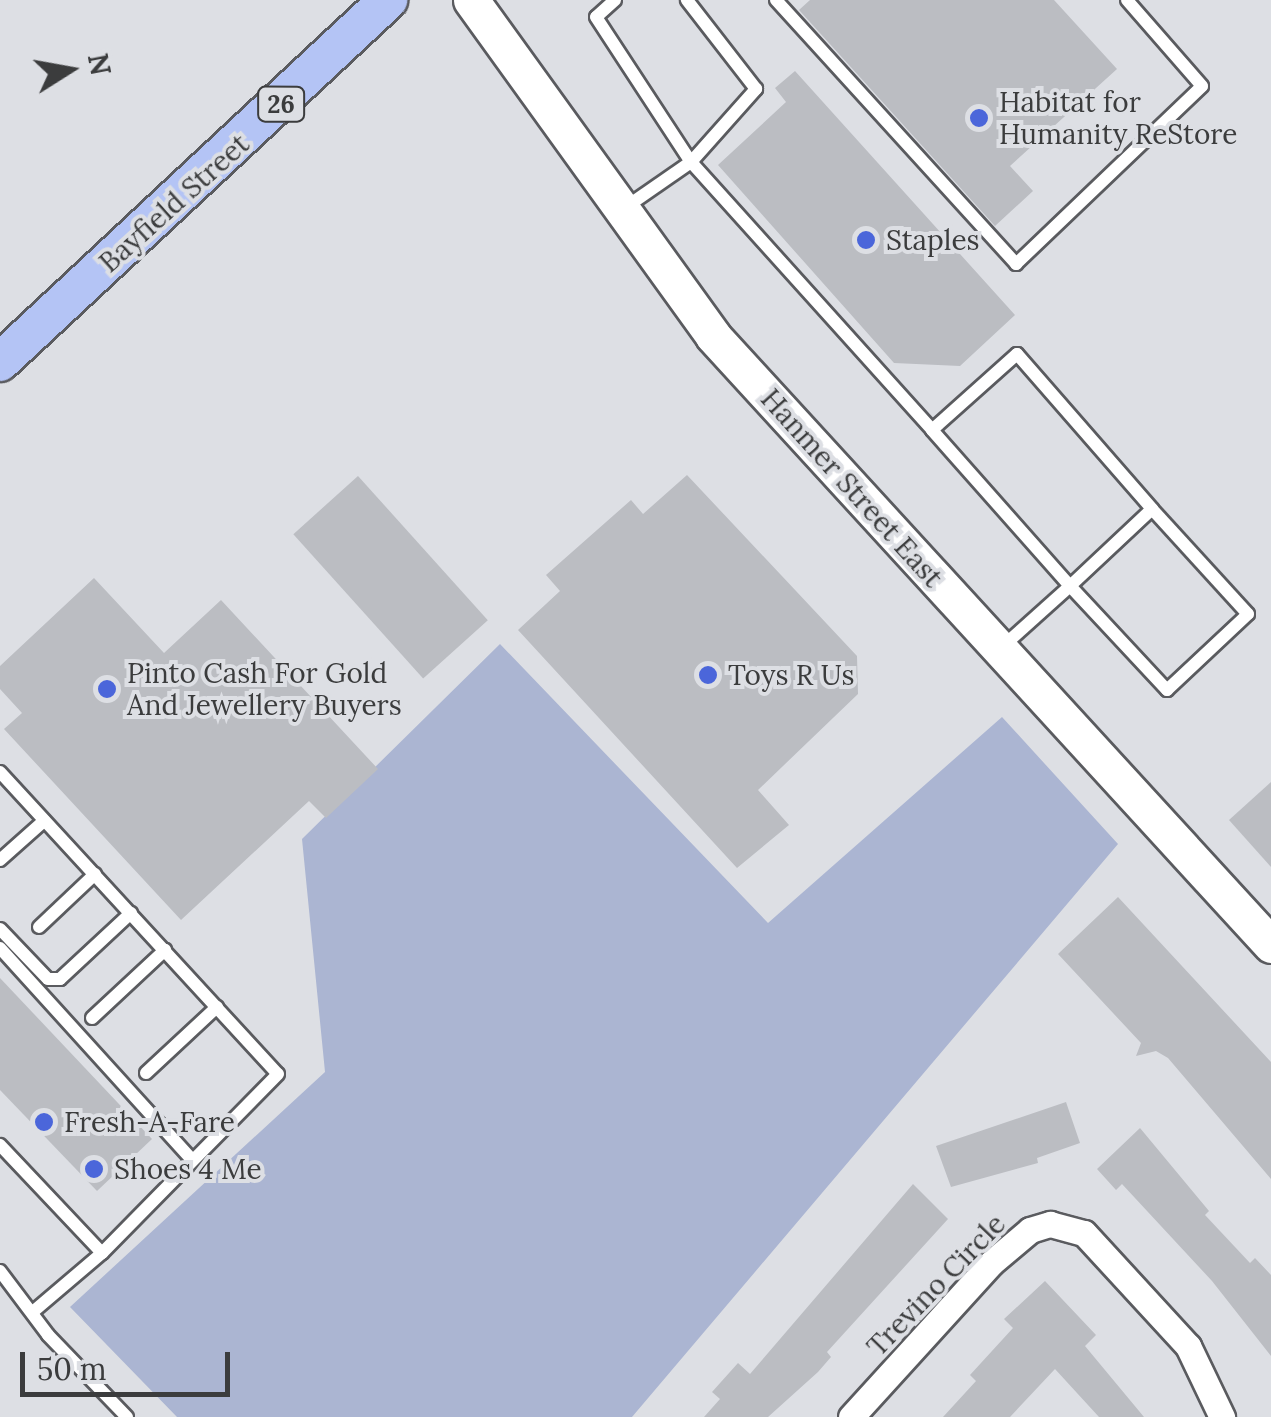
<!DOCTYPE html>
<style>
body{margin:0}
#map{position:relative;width:1271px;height:1417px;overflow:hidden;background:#dddfe4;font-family:Lora,serif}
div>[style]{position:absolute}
.green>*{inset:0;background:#abb5d2}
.building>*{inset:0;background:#bbbdc2;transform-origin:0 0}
.roads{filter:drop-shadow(2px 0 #5a5b5f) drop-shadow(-2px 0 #5a5b5f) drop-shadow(0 2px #5a5b5f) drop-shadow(0 -2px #5a5b5f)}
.lane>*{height:12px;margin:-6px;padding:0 6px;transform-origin:6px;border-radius:6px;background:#fff}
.street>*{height:25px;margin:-12.5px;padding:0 12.5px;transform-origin:12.5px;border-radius:12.5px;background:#fff}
.secondary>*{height:35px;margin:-17.5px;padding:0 17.5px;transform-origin:17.5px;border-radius:17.5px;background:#fff}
.primary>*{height:38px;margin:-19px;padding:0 19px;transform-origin:19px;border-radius:19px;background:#b4c4f5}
.dots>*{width:28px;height:28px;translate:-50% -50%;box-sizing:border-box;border:5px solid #dddfe4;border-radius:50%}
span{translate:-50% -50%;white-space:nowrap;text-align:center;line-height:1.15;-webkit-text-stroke:8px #dddfe4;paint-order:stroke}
.shield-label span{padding:2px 8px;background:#dddfe4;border:2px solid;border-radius:8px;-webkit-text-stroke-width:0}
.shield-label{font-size:25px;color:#3b3c3d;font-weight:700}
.poi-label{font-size:28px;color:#3b3c3d}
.left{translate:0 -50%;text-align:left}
.street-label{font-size:28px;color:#3b3c3d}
.north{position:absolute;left:20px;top:20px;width:100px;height:100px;-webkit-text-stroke:8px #dddfe4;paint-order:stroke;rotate:79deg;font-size:28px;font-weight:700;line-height:40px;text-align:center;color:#3b3c3d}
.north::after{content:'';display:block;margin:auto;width:35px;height:45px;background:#3b3c3d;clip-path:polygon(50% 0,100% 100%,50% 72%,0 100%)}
.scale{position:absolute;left:20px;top:1352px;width:210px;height:45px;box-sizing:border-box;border:5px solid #3b3c3d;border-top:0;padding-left:12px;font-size:30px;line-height:35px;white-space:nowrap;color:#3b3c3d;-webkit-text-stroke:8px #dddfe4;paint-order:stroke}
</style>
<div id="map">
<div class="green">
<i style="clip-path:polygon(500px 644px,768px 923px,1002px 717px,1118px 844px,632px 1417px,177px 1417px,70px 1307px,325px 1072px,302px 839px)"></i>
</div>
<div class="building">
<i style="clip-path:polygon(810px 0,1054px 0,1117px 69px,1010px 166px,1033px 191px,995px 226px,799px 10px)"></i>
<i style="clip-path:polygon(795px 71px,1015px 315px,960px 366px,894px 363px,718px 165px,786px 102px,775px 88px)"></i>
<i style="clip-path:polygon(687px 475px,857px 656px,858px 694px,758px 790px,789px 825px,737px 868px,518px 630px,560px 591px,546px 575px,631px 500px,643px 514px)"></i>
<i style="left:358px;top:476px;width:194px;height:87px;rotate:48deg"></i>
<i style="clip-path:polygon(94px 578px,164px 653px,221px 600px,378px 769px,326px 818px,309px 801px,181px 920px,4px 729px,22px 713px,0 689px,0 666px)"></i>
<i style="clip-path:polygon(1271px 782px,1271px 867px,1229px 820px)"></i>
<i style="clip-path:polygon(1118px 897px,1271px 1062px,1271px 1179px,1168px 1058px,1156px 1051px,1136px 1056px,1141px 1043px,1058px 954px)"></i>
<i style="clip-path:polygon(0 978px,152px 1139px,97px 1191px,0 1090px)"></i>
<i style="clip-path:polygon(1066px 1102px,1080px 1143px,1037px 1158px,1038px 1163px,951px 1187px,936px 1146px)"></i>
<i style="clip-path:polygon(1140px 1128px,1209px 1211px,1205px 1215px,1250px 1263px,1255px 1258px,1271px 1275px,1271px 1356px,1212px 1281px,1122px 1184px,1116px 1190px,1097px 1169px)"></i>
<i style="clip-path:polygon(913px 1184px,948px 1219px,827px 1352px,831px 1357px,818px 1372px,768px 1417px,704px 1417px,720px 1399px,712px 1392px,738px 1363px,750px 1374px)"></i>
<i style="clip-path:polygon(1045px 1281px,1096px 1335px,1085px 1346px,1144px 1417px,1099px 1417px,1055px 1369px,1010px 1417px,943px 1417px,976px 1381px,970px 1375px,1013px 1328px,1004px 1319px)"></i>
</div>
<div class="roads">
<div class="lane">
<i style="left:615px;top:0;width:25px;rotate:138deg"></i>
<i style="left:596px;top:17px;width:173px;rotate:56.8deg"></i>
<i style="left:691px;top:162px;width:360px;rotate:48deg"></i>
<i style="left:776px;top:0;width:357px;rotate:47.7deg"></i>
<i style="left:1016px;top:264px;width:257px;rotate:-43.7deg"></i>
<i style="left:1202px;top:86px;width:114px;rotate:-131.1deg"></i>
<i style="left:626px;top:207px;width:79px;rotate:-34.7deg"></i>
<i style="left:691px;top:162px;width:98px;rotate:-48.3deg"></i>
<i style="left:756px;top:89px;width:113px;rotate:-127.8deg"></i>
<i style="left:1001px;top:648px;width:93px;rotate:-41.9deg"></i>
<i style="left:1070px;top:586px;width:112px;rotate:-43.2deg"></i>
<i style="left:1152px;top:509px;width:142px;rotate:47.6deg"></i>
<i style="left:1248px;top:614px;width:111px;rotate:136.8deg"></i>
<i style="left:1167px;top:690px;width:142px;rotate:-133deg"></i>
<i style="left:1070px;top:586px;width:208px;rotate:-131.5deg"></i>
<i style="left:932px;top:430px;width:114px;rotate:-41.8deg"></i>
<i style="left:1017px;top:354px;width:206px;rotate:48.9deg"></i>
<i style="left:0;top:772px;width:410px;rotate:47.4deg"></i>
<i style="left:278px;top:1074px;width:251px;rotate:134.5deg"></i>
<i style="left:102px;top:1253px;width:149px;rotate:-133.4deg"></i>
<i style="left:0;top:860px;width:59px;rotate:-41.6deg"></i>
<i style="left:39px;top:927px;width:77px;rotate:-43.4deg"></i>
<i style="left:0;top:929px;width:69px;rotate:46.2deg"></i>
<i style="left:48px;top:979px;width:12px"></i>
<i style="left:60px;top:979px;width:97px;rotate:-42.9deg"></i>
<i style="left:0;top:948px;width:286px;rotate:47.8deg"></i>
<i style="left:92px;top:1018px;width:100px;rotate:-43deg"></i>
<i style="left:146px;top:1073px;width:97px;rotate:-42.9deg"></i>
<i style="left:0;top:1271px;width:80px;rotate:53.1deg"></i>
<i style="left:48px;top:1335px;width:114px;rotate:46.1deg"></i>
<i style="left:35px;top:1310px;width:88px;rotate:-40.4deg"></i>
</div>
<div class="street">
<i style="left:851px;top:1417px;width:208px;rotate:-47.7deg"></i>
<i style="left:991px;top:1263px;width:51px;rotate:-40.2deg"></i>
<i style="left:1030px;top:1230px;width:21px;rotate:-17deg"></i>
<i style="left:1050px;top:1224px;width:35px;rotate:15deg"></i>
<i style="left:1084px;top:1233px;width:154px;rotate:47.4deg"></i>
<i style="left:1188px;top:1346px;width:79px;rotate:64.4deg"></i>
</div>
<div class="secondary">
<i style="left:471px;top:0;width:414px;rotate:54.2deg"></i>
<i style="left:713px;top:336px;width:826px;rotate:47.5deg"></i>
</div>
<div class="primary">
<i style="left:0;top:362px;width:531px;rotate:-43.01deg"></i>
</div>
</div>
<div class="dots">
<i style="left:979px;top:118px;background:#4b66da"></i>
<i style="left:866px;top:240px;background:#4b66da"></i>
<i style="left:708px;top:675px;background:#4b66da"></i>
<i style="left:107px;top:689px;background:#4b66da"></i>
<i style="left:44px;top:1122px;background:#4b66da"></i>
<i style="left:94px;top:1169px;background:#4b66da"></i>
</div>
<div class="shield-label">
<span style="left:281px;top:104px">26</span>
</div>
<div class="poi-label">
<span class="left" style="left:999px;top:118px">Habitat for<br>Humanity ReStore</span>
<span class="left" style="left:886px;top:240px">Staples</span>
<span class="left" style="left:127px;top:689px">Pinto Cash For Gold<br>And Jewellery Buyers</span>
<span class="left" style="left:728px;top:675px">Toys R Us</span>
<span class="left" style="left:64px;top:1122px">Fresh-A-Fare</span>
<span class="left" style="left:114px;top:1169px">Shoes 4 Me</span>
</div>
<div class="street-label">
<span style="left:174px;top:203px;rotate:-42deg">Bayfield Street</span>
<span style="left:852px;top:488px;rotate:48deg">Hanmer Street East</span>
<span style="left:936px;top:1285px;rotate:-46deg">Trevino Circle</span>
</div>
<div class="north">N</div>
<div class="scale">50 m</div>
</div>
